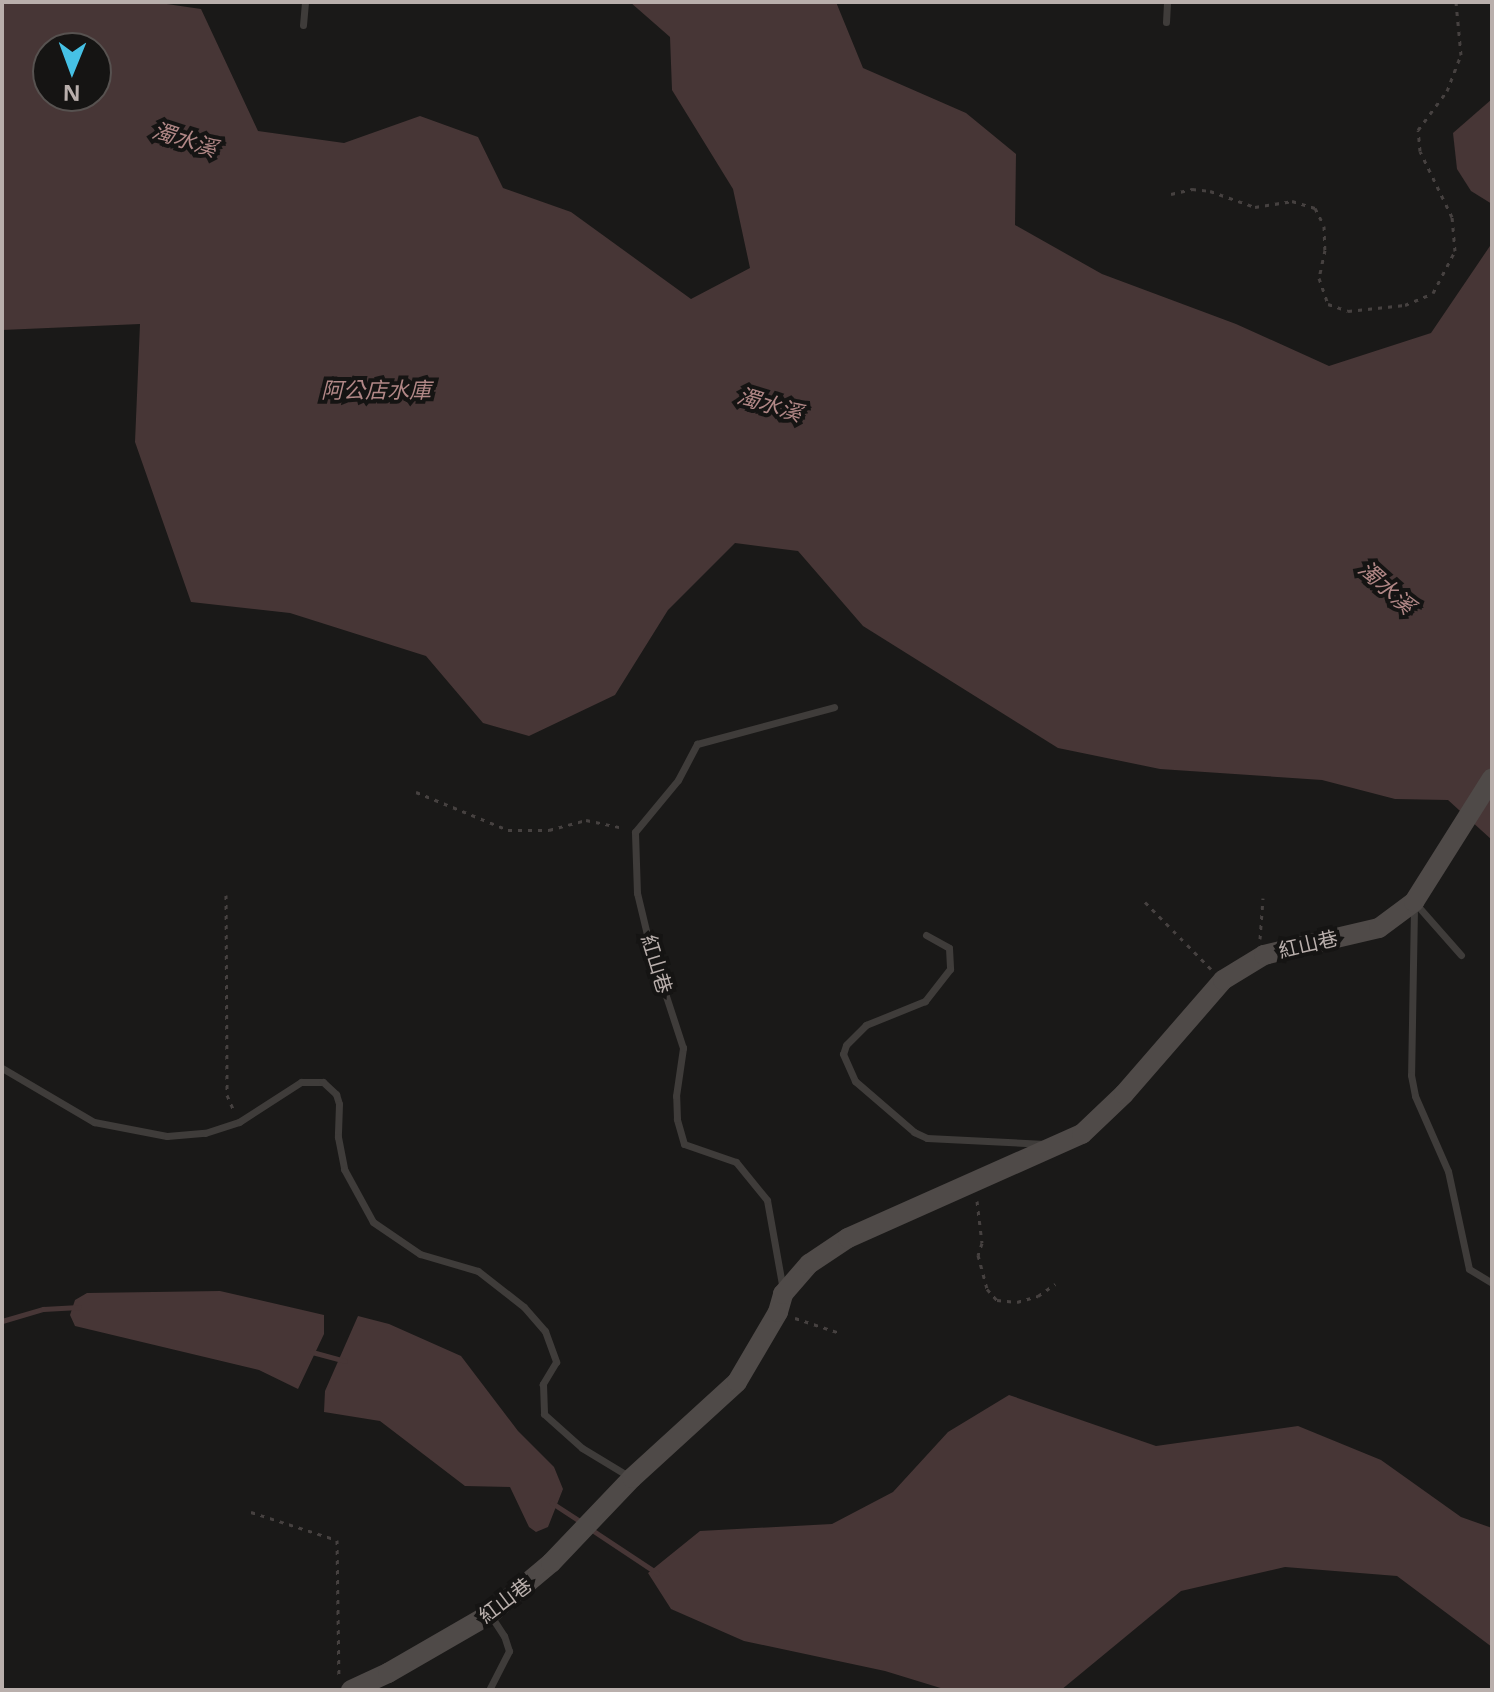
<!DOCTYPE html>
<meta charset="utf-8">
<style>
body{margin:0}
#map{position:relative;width:1494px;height:1692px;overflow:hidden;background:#1a1918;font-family:"Open Sans","Noto Sans TC",sans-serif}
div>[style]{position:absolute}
.water>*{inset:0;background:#473636}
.stream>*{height:5px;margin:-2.5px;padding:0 2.5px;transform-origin:2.5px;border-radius:2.5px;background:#473636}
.path>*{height:3px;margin-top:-1.5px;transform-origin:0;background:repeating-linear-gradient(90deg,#464140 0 4px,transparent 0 10px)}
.lane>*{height:7px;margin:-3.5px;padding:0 3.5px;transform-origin:3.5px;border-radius:3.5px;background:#3f3c3a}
.secondary>*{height:20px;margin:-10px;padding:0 10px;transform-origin:10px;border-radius:10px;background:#4f4a48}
span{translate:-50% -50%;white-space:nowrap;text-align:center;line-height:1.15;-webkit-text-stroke:8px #151413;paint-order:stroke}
.street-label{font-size:20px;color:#b9afac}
.water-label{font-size:22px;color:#b18786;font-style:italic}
.frame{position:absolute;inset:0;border:4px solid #b9afac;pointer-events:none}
.north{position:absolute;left:32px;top:32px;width:80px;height:80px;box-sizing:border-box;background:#151413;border:2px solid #575250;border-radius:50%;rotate:181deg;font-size:22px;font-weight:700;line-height:32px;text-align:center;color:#b9afac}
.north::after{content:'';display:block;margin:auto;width:28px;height:36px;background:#46c1e5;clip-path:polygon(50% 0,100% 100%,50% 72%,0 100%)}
</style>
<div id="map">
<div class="water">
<i style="clip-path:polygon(evenodd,2px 2px,153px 2px,201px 9px,258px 131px,344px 143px,420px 116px,478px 137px,503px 188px,571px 212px,691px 299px,750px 268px,733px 189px,672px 90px,670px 37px,630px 2px,836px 2px,863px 68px,966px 113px,1016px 154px,1015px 225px,1102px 274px,1236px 324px,1329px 366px,1431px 333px,1492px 243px,1492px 840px,1448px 800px,1395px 799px,1322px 780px,1160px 769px,1058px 748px,863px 626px,798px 551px,735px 543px,668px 610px,615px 695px,529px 736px,483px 723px,426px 656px,290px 613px,191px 602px,135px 442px,140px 324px,2px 330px,2px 2px,48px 48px,96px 48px,96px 96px,48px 96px,48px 48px)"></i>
<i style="clip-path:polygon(1492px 99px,1492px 204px,1471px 191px,1457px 169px,1453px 133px)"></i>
<i style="clip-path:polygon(220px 1291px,324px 1315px,324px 1334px,298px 1389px,259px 1370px,75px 1326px,70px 1315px,75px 1300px,87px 1293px)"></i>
<i style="clip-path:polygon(358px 1316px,389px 1324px,461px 1356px,518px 1431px,554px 1467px,563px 1489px,548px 1527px,536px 1532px,529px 1527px,510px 1487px,465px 1486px,380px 1421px,324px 1412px,325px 1391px)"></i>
<i style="clip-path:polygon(1009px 1395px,1156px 1446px,1298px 1426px,1381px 1460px,1461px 1517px,1492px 1528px,1492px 1647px,1397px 1576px,1285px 1567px,1181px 1591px,1061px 1690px,947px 1690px,885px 1671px,744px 1641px,671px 1609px,648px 1573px,700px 1531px,832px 1524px,893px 1492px,948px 1432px)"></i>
</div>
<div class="stream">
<i style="left:2px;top:1321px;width:43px;rotate:-16.3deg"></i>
<i style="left:43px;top:1309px;width:36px;rotate:-3deg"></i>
<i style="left:312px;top:1352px;width:34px;rotate:15deg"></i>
<i style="left:552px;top:1503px;width:35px;rotate:33deg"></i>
<i style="left:592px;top:1530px;width:78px;rotate:33.5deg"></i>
</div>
<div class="path">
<i style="left:1171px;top:194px;width:22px;rotate:-13deg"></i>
<i style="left:1192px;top:189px;width:18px;rotate:6deg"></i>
<i style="left:1210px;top:191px;width:48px;rotate:19.6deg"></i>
<i style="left:1255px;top:207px;width:37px;rotate:-9deg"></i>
<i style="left:1292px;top:201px;width:24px;rotate:17deg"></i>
<i style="left:1315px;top:208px;width:20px;rotate:63deg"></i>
<i style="left:1324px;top:226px;width:24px;rotate:88deg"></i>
<i style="left:1325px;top:250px;width:29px;rotate:102deg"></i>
<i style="left:1319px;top:278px;width:28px;rotate:71deg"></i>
<i style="left:1328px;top:304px;width:21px;rotate:19deg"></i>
<i style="left:1348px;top:311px;width:57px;rotate:-6deg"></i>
<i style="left:1405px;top:305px;width:30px;rotate:-23deg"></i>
<i style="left:1433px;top:293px;width:47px;rotate:-62.4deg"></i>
<i style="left:1455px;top:251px;width:34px;rotate:-95deg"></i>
<i style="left:1452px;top:217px;width:73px;rotate:-115.9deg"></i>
<i style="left:1420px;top:151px;width:21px;rotate:-95deg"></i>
<i style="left:1418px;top:130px;width:49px;rotate:-53.4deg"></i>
<i style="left:1447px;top:91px;width:39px;rotate:-69deg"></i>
<i style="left:1461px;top:55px;width:53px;rotate:-95.4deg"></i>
<i style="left:416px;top:792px;width:100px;rotate:22.4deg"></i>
<i style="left:508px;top:830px;width:41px"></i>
<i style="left:549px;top:830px;width:38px;rotate:-15deg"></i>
<i style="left:586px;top:820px;width:39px;rotate:12deg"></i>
<i style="left:226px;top:895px;width:200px;rotate:89.7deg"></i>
<i style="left:227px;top:1095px;width:17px;rotate:66deg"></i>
<i style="left:1145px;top:902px;width:94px;rotate:45.4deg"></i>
<i style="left:1260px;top:939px;width:41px;rotate:-85.8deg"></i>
<i style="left:977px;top:1201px;width:42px;rotate:83.2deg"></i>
<i style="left:982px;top:1243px;width:13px;rotate:108deg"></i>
<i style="left:978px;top:1255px;width:35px;rotate:75deg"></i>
<i style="left:987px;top:1289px;width:15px;rotate:48deg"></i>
<i style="left:997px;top:1300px;width:20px;rotate:6deg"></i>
<i style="left:1017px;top:1302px;width:22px;rotate:-16deg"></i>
<i style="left:1038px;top:1296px;width:21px;rotate:-35deg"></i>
<i style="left:795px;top:1318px;width:47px;rotate:18.4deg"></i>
<i style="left:251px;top:1512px;width:90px;rotate:18deg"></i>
<i style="left:337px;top:1540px;width:138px;rotate:89.2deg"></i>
</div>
<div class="lane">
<i style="left:1166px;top:22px;width:20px;rotate:-87deg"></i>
<i style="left:303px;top:25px;width:23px;rotate:-85deg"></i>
<i style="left:1416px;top:904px;width:68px;rotate:48.6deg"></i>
<i style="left:1414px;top:908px;width:167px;rotate:91deg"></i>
<i style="left:1411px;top:1075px;width:21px;rotate:79deg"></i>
<i style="left:1415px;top:1096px;width:82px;rotate:66.3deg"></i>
<i style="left:1448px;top:1171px;width:100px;rotate:77.9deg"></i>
<i style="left:1469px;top:1269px;width:27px;rotate:31deg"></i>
<i style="left:926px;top:935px;width:26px;rotate:29deg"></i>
<i style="left:949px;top:948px;width:21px;rotate:87deg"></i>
<i style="left:950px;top:969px;width:41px;rotate:128deg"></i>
<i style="left:925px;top:1001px;width:64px;rotate:157.9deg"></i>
<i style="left:866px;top:1025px;width:28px;rotate:135deg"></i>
<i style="left:846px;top:1045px;width:9px;rotate:108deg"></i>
<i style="left:843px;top:1054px;width:30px;rotate:66deg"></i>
<i style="left:855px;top:1081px;width:78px;rotate:40.8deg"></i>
<i style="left:914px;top:1132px;width:14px;rotate:25deg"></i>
<i style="left:927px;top:1138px;width:118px;rotate:2.9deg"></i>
<i style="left:2px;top:1068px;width:107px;rotate:30.4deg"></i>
<i style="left:94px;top:1122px;width:74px;rotate:10.9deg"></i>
<i style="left:167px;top:1136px;width:38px;rotate:-5deg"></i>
<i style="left:205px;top:1133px;width:36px;rotate:-18deg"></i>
<i style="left:239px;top:1122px;width:74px;rotate:-32.8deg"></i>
<i style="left:301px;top:1082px;width:22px"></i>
<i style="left:323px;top:1082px;width:18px;rotate:43deg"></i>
<i style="left:336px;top:1094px;width:10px;rotate:73deg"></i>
<i style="left:339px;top:1104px;width:33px;rotate:92deg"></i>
<i style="left:338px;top:1137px;width:33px;rotate:79deg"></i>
<i style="left:344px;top:1169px;width:60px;rotate:61.3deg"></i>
<i style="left:373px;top:1222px;width:57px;rotate:34.2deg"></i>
<i style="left:420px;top:1254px;width:60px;rotate:16.3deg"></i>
<i style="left:478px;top:1271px;width:58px;rotate:38deg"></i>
<i style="left:524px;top:1307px;width:32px;rotate:49deg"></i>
<i style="left:545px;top:1331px;width:33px;rotate:70deg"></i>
<i style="left:556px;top:1362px;width:26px;rotate:121deg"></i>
<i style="left:543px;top:1384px;width:30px;rotate:88deg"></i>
<i style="left:544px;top:1414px;width:51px;rotate:41.8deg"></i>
<i style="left:582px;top:1448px;width:56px;rotate:31.1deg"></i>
<i style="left:783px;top:1290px;width:91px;rotate:-100.1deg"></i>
<i style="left:767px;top:1200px;width:49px;rotate:-129.2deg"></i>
<i style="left:736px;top:1162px;width:55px;rotate:-160.9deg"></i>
<i style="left:684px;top:1144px;width:26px;rotate:-106deg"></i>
<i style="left:677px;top:1119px;width:23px;rotate:-92deg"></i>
<i style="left:676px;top:1096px;width:49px;rotate:-81.7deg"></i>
<i style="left:683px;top:1048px;width:106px;rotate:-108.1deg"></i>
<i style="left:650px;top:947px;width:56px;rotate:-103.5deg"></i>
<i style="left:637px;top:893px;width:61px;rotate:-91.9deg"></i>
<i style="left:635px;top:832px;width:67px;rotate:-50.4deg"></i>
<i style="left:678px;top:780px;width:41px;rotate:-62.2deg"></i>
<i style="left:697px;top:744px;width:142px;rotate:-15.1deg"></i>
<i style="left:489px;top:1690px;width:44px;rotate:-62.9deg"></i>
<i style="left:509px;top:1651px;width:16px;rotate:-108deg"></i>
<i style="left:504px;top:1636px;width:24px;rotate:-123deg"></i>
</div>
<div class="secondary">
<i style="left:351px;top:1690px;width:41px;rotate:-24.7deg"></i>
<i style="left:388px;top:1673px;width:118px;rotate:-30deg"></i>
<i style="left:490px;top:1614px;width:80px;rotate:-39.9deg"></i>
<i style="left:551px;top:1563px;width:117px;rotate:-46.4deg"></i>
<i style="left:632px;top:1478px;width:142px;rotate:-42.4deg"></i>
<i style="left:737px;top:1382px;width:81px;rotate:-59.6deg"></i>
<i style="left:778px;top:1312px;width:19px;rotate:-74deg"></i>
<i style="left:783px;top:1294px;width:40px;rotate:-49deg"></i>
<i style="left:809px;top:1264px;width:47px;rotate:-33.7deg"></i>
<i style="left:848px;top:1238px;width:256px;rotate:-24deg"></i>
<i style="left:1082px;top:1134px;width:58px;rotate:-43.6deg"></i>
<i style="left:1124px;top:1094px;width:151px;rotate:-49deg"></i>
<i style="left:1223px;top:980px;width:48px;rotate:-31.4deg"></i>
<i style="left:1264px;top:955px;width:118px;rotate:-13.2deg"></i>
<i style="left:1379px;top:928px;width:44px;rotate:-36.6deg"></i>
<i style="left:1414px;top:902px;width:146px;rotate:-57.8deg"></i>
</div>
<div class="street-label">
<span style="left:1308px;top:944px;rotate:-13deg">紅山巷</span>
<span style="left:657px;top:964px;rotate:73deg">紅山巷</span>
<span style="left:505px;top:1600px;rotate:-37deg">紅山巷</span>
</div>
<div class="water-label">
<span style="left:185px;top:139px;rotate:18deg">濁水溪</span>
<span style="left:376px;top:390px">阿公店水庫</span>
<span style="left:770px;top:404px;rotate:17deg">濁水溪</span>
<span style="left:1387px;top:587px;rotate:42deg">濁水溪</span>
</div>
<div class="frame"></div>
<div class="north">N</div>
</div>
